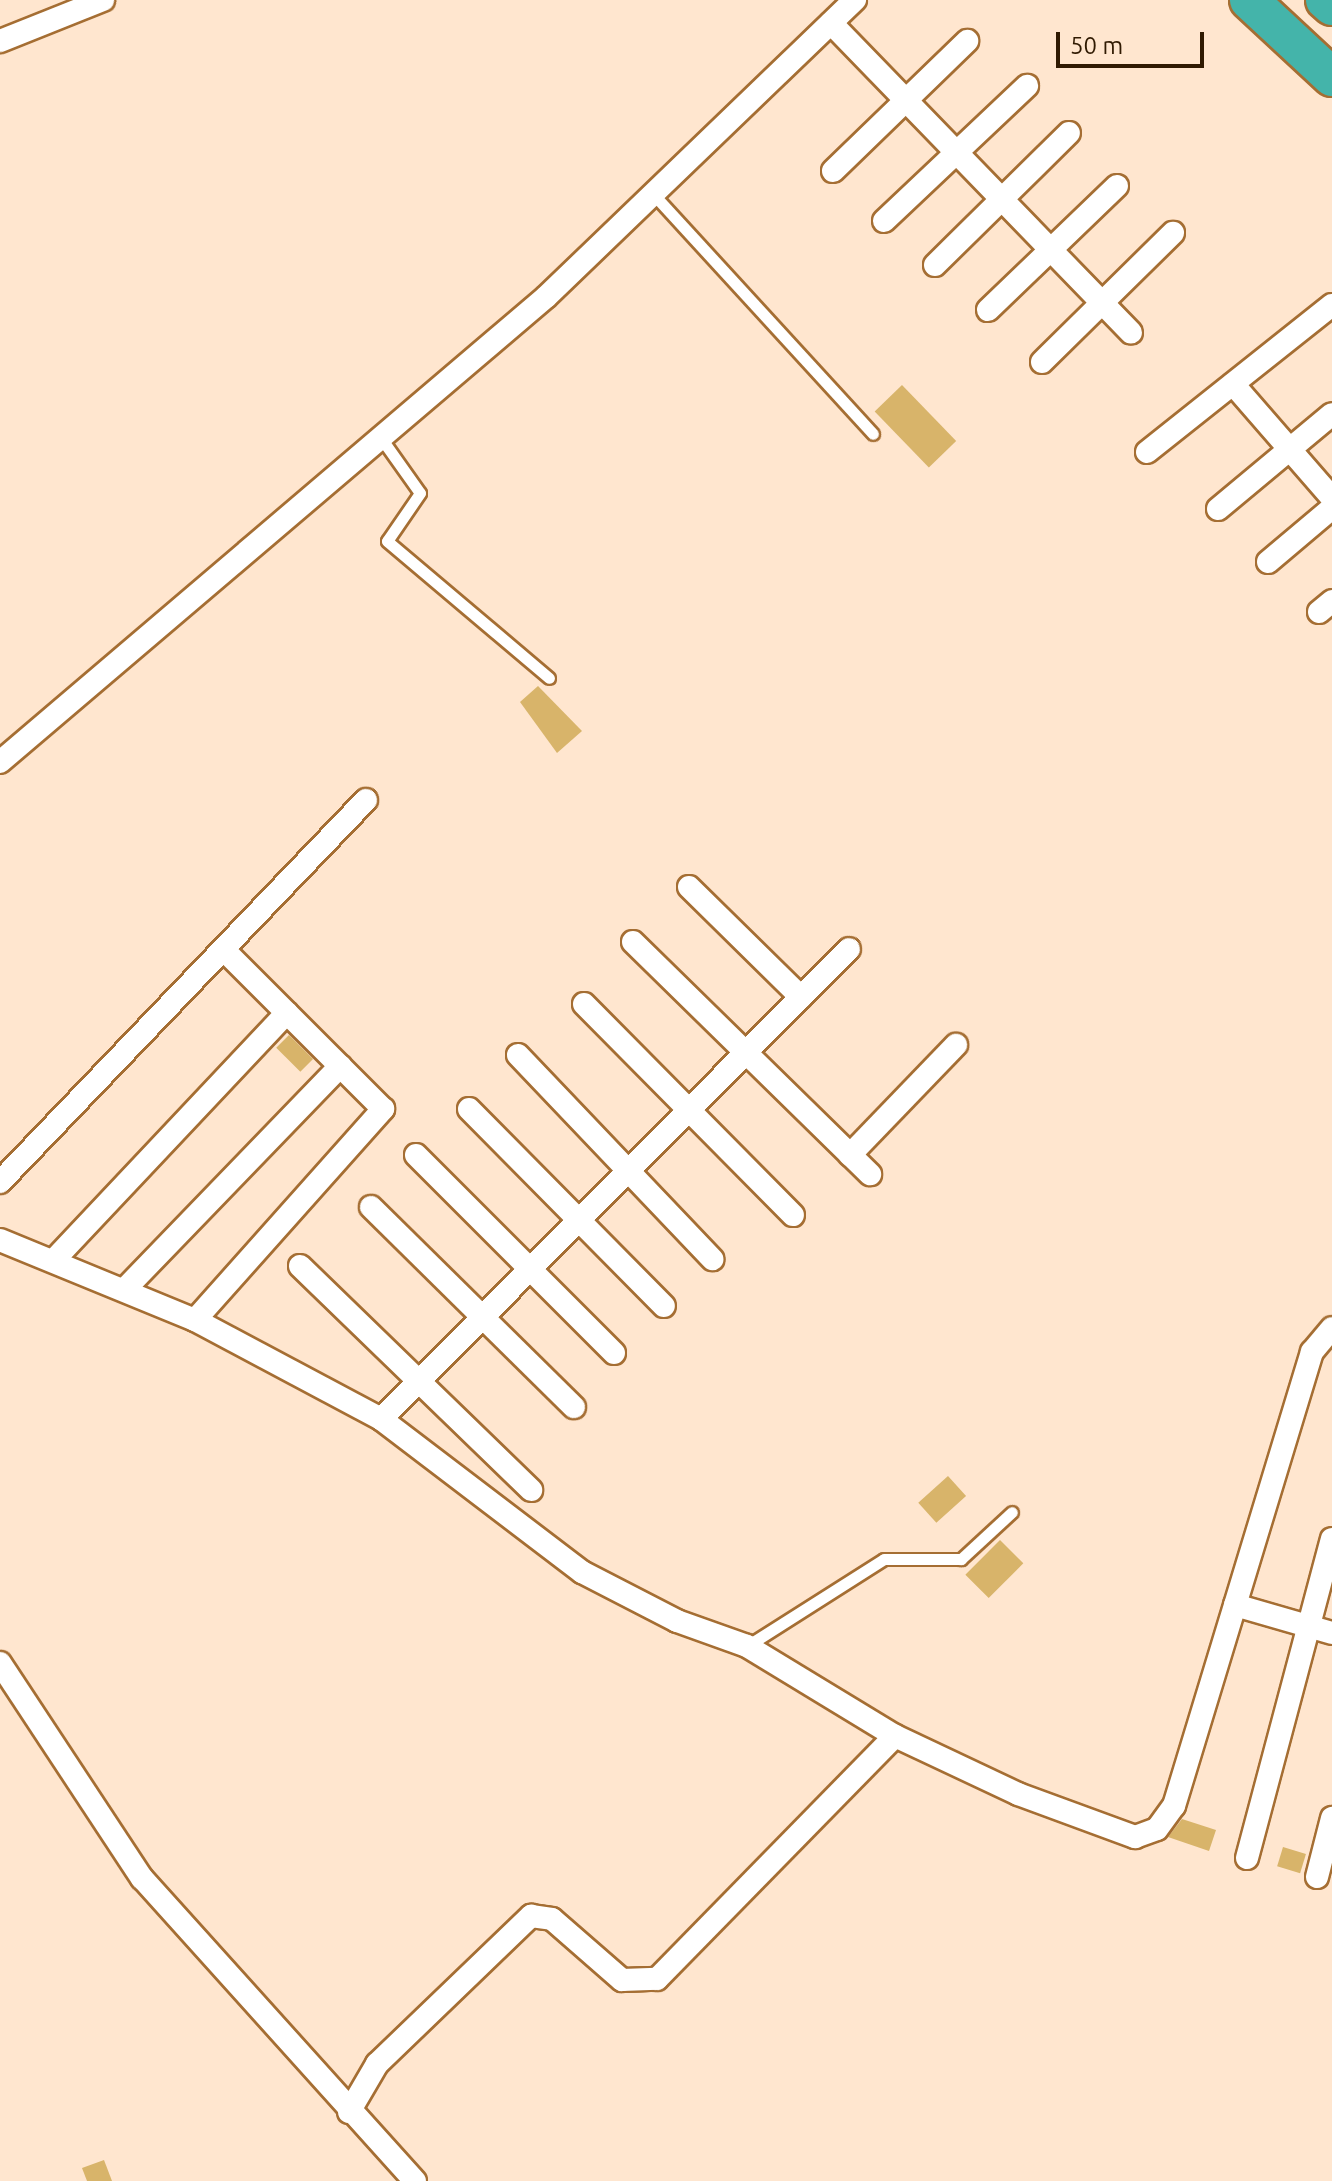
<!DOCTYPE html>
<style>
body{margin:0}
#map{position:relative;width:1332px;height:2181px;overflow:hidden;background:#ffe6cf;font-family:Ubuntu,sans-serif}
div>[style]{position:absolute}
.building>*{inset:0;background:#d8b46a;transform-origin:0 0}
.roads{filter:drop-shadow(2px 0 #a56e33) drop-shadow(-2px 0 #a56e33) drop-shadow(0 2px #a56e33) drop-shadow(0 -2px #a56e33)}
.service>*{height:11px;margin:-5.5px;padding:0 5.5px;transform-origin:5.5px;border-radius:5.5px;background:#fff}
.minor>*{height:22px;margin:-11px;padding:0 11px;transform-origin:11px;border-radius:11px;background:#fff}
.trunk>*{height:38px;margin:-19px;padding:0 19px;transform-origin:19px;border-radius:19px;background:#44b4aa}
span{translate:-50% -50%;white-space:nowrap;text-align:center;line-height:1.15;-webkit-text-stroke:6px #ffe6cf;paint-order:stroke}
.scale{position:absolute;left:1056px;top:32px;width:148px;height:36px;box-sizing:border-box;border:4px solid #301a02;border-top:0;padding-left:10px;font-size:24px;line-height:28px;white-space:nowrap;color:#301a02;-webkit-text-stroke:6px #ffe6cf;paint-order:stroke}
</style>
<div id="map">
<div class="building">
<i style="left:902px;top:385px;width:78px;height:38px;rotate:46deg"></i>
<i style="clip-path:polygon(538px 686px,582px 731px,557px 753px,520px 702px)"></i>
<i style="left:289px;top:1035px;width:34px;height:18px;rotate:45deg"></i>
<i style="left:948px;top:1476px;width:27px;height:40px;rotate:48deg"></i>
<i style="left:1000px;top:1540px;width:33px;height:49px;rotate:45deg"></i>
<i style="clip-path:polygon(1182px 1819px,1216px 1830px,1209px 1851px,1168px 1837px)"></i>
<i style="left:1283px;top:1847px;width:24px;height:20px;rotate:17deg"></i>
<i style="clip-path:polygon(104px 2160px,112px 2181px,87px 2181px,82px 2168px)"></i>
</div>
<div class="roads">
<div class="service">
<i style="left:656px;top:197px;width:321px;rotate:47.5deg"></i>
<i style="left:381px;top:438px;width:67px;rotate:54.7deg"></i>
<i style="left:420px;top:493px;width:58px;rotate:124.5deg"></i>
<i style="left:387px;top:541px;width:212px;rotate:40.2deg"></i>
<i style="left:747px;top:1646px;width:162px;rotate:-32.4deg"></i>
<i style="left:884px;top:1559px;width:77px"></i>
<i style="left:961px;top:1559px;width:69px;rotate:-42.7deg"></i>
</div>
<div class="minor">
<i style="left:831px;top:23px;width:431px;rotate:45.9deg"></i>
<i style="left:0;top:41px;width:111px;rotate:-21.7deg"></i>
<i style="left:833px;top:171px;width:187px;rotate:-44.1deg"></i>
<i style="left:884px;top:221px;width:197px;rotate:-43.4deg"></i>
<i style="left:935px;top:265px;width:188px;rotate:-44.6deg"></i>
<i style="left:988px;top:310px;width:179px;rotate:-43.9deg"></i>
<i style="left:1042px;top:362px;width:184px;rotate:-44.6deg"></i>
<i style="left:1233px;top:384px;width:151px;rotate:49deg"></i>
<i style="left:1147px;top:452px;width:236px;rotate:-38.5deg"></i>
<i style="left:1218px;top:509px;width:148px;rotate:-39.8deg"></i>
<i style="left:1268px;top:562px;width:84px;rotate:-40.2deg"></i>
<i style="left:1319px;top:612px;width:17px;rotate:-40deg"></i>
<i style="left:0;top:762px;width:717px;rotate:-40.42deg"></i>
<i style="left:546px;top:297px;width:429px;rotate:-43.9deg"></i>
<i style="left:689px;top:887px;width:157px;rotate:44.5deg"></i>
<i style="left:633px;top:942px;width:332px;rotate:44.4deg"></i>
<i style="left:584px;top:1004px;width:297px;rotate:45.3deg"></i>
<i style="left:518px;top:1055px;width:282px;rotate:46.4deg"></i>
<i style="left:469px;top:1109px;width:277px;rotate:45.3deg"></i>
<i style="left:416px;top:1155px;width:280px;rotate:45deg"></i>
<i style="left:850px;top:1155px;width:153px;rotate:-46.1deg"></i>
<i style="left:0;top:1182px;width:529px;rotate:-46.23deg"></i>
<i style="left:371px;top:1207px;width:285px;rotate:44.6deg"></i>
<i style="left:0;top:1240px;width:211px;rotate:22.3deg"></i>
<i style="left:195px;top:1320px;width:211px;rotate:28deg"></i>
<i style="left:381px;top:1419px;width:253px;rotate:37.3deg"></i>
<i style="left:582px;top:1572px;width:107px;rotate:27.3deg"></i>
<i style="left:677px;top:1621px;width:74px;rotate:19.7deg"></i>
<i style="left:747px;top:1646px;width:173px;rotate:31.3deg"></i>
<i style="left:895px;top:1736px;width:136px;rotate:25.2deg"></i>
<i style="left:1018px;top:1794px;width:125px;rotate:20.2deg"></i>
<i style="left:1135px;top:1837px;width:23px;rotate:-20deg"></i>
<i style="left:1157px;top:1829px;width:29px;rotate:-54deg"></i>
<i style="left:1174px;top:1806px;width:475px;rotate:-73.1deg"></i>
<i style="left:1312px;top:1352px;width:31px;rotate:-50deg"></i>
<i style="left:53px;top:1261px;width:341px;rotate:-46.7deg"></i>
<i style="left:300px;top:1266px;width:322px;rotate:44.1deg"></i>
<i style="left:125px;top:1289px;width:310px;rotate:-46deg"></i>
<i style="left:195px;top:1320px;width:283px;rotate:-48.3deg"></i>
<i style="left:383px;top:1109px;width:226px;rotate:-135deg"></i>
<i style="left:381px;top:1419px;width:663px;rotate:-45.12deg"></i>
<i style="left:1235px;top:1605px;width:101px;rotate:16.1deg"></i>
<i style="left:0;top:1663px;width:258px;rotate:56.6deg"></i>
<i style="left:142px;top:1878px;width:408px;rotate:48deg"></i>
<i style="left:1247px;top:1858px;width:330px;rotate:-75.1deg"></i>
<i style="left:1317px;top:1877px;width:61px;rotate:-75.7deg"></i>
<i style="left:349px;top:2112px;width:56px;rotate:-59.7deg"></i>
<i style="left:377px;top:2064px;width:214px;rotate:-43.9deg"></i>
<i style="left:531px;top:1916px;width:21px;rotate:8deg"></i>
<i style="left:552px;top:1919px;width:93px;rotate:41.1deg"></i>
<i style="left:622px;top:1980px;width:35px;rotate:-2deg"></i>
<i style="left:657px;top:1979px;width:340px;rotate:-45.6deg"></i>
</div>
<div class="trunk">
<i style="left:1249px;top:0;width:113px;rotate:42.9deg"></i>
<i style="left:1325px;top:0;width:9px;rotate:41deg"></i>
</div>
</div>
<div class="scale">50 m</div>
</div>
